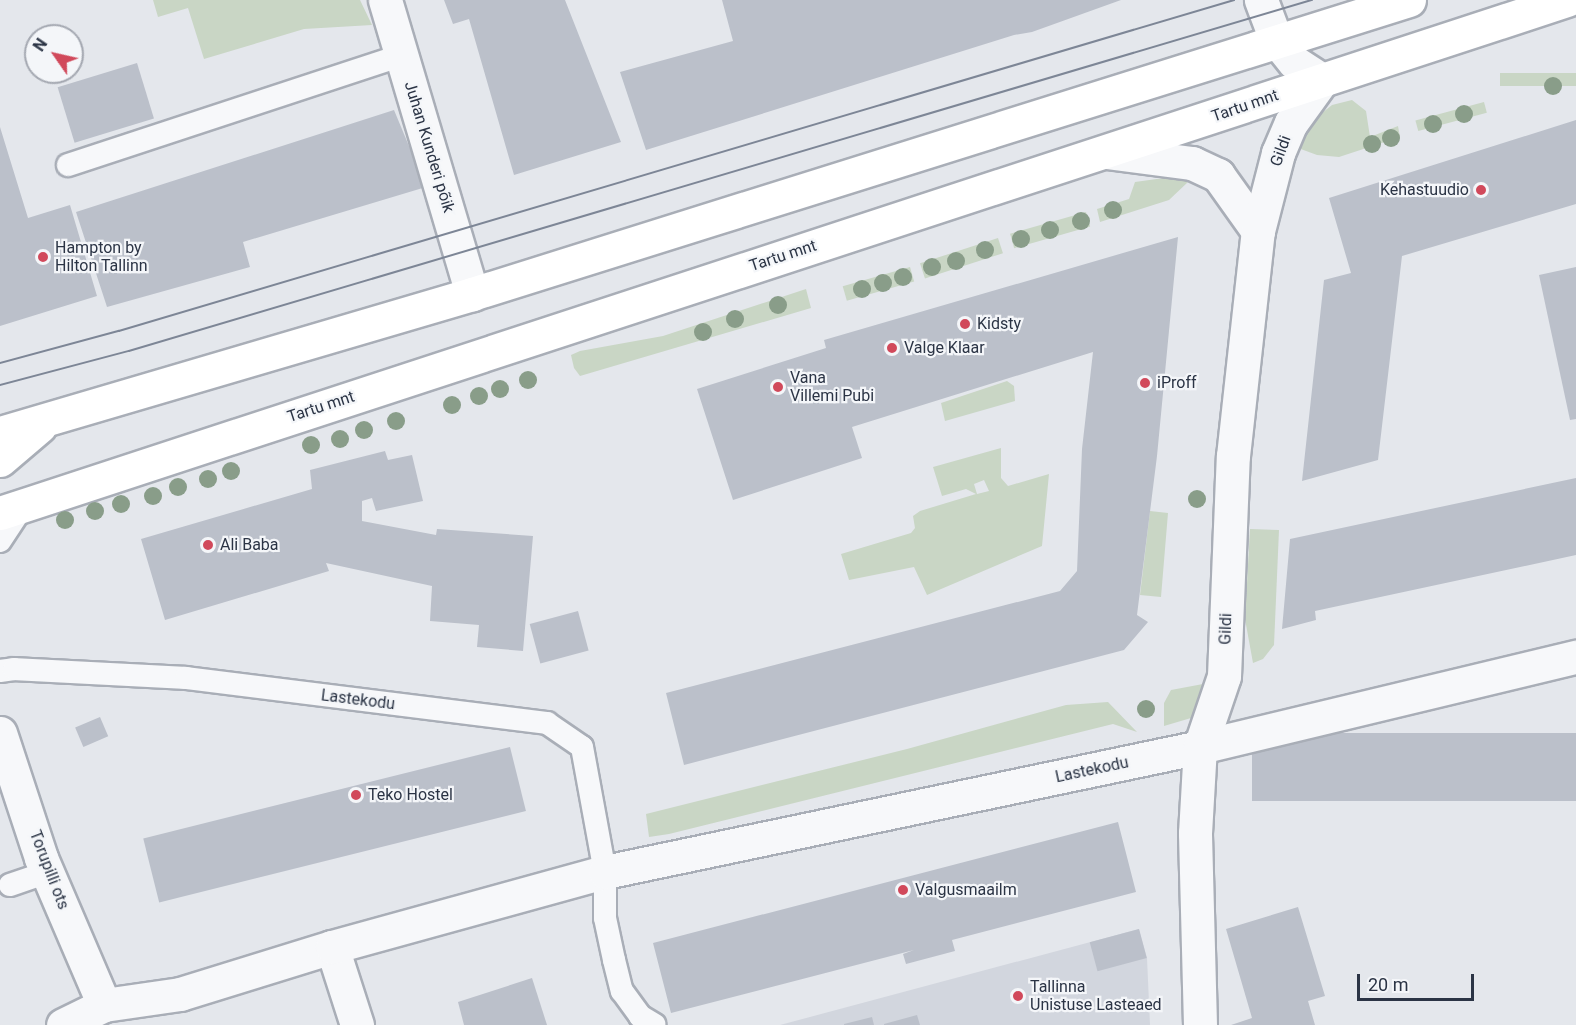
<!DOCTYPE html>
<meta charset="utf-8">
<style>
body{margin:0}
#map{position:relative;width:1576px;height:1025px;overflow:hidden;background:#e4e7ec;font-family:Roboto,sans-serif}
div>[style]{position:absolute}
.built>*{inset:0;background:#d2d6de}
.green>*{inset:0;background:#c9d6c5;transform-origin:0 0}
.building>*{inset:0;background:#bbc0ca;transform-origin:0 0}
.roads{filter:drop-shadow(2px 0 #a9aeb7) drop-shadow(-2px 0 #a9aeb7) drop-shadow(0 2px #a9aeb7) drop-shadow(0 -2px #a9aeb7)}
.lane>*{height:22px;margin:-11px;padding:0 11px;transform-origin:11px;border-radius:11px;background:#f7f8fa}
.street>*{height:33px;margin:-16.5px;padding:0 16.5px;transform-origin:16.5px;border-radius:16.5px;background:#f7f8fa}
.primary>*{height:33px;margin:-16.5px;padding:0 16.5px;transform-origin:16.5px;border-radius:16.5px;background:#fff}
.tram>*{height:1.5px;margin:-0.75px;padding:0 0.75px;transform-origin:0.75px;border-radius:0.75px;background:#7d8696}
.trees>*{width:18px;height:18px;margin:-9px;border-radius:50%;background:#899d89}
.dots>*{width:16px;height:16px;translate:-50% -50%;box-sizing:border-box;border:3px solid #f4f6f9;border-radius:50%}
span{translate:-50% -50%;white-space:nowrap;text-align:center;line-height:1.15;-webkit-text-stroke:4.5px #f4f6f9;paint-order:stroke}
.street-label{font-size:16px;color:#2b3445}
.poi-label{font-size:16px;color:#2b3445}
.right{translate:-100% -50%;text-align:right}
.left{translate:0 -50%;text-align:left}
.north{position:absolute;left:24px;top:24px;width:60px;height:60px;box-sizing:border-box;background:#f4f6f9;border:2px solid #a4a8b1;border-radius:50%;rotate:304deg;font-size:16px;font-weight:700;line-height:24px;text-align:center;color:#2b3445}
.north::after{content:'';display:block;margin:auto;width:21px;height:27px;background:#d1495b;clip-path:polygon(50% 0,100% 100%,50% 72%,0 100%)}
.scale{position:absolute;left:1357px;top:974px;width:117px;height:27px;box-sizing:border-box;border:3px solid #2b3445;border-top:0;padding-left:8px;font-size:18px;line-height:21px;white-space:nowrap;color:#2b3445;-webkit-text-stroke:4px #f4f6f9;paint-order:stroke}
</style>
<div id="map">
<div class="built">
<i style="clip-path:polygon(1139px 929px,1147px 958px,1150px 1025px,780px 1025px)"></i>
</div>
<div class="green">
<i style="clip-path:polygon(153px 0,360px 0,372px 25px,304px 29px,204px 59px,188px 8px,158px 17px)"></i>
<i style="left:1576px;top:73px;width:13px;height:76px;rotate:90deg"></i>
<i style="clip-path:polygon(1352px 100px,1366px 111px,1370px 137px,1398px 126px,1400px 137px,1339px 157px,1317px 155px,1298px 148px,1305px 129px,1317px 117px,1332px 105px)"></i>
<i style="left:1484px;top:102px;width:11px;height:71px;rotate:75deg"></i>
<i style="clip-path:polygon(1171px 177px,1188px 182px,1169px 200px,1100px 222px,1097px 209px,1129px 199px,1135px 182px)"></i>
<i style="left:1086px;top:212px;width:15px;height:79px;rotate:74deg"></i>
<i style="left:998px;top:238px;width:16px;height:82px;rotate:72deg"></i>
<i style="left:910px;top:267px;width:15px;height:70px;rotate:74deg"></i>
<i style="clip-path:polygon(806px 289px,811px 308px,580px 376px,574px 368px,571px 355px,580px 351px,663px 336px)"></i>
<i style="clip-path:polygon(1007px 381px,1014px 386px,1015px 401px,945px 421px,941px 403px)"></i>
<i style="clip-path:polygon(evenodd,1001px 448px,1001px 478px,1008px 486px,1049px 474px,1042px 546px,927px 595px,914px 567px,849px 580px,841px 554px,911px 533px,915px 528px,913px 516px,920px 511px,976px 494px,966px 489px,942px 496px,933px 467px,1001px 448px,984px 480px,989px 491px,977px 494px,974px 484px,984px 480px)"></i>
<i style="clip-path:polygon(1150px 511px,1168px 513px,1161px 597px,1140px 595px)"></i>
<i style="clip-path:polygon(1250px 529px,1279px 530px,1274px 645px,1263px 659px,1253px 663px,1245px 619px)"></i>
<i style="clip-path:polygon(1203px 684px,1202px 697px,1191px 718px,1164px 726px,1164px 703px,1171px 690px)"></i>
<i style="clip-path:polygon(1108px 702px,1137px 732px,1113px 724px,669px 834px,649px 837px,646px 814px,907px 749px,1066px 705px)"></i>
</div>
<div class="building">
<i style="clip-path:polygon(444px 0,565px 0,621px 142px,514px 175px,469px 19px,453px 24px)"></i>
<i style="clip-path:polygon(722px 0,1121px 0,1032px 32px,1014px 35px,646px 150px,620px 72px,733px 41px)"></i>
<i style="left:137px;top:63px;width:58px;height:83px;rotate:73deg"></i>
<i style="clip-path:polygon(394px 110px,426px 187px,243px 242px,250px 267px,107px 307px,76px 212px)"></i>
<i style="clip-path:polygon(1576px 120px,1576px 204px,1402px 256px,1378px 460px,1302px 481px,1324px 280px,1351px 273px,1329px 198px)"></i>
<i style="clip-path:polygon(0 127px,28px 218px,70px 205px,97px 296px,0 326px)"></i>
<i style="clip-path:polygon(1178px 237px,1157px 456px,1137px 615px,1148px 622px,1124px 650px,684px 765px,666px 693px,1060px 591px,1077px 571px,1082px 449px,1093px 352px,852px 427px,862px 458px,733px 500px,697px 389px,826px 348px,824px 340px)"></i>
<i style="clip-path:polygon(1576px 267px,1576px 419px,1570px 420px,1539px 275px)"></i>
<i style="clip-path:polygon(385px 451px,388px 460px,412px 455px,423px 501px,376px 511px,372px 498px,362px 501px,362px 521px,436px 535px,437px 529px,533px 536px,523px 651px,477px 647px,479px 625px,430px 621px,432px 586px,326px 563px,329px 571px,165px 620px,141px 539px,312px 489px,310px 470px)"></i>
<i style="clip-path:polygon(1576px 478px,1576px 555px,1315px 611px,1316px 620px,1282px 629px,1290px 539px)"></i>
<i style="left:578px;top:611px;width:41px;height:50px;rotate:75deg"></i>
<i style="left:100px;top:717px;width:21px;height:27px;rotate:67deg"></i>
<i style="left:1576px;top:733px;width:68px;height:324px;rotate:90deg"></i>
<i style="left:510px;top:747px;width:66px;height:378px;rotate:76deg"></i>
<i style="clip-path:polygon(1118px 822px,1136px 892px,952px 940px,955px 951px,906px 964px,903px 954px,914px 950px,671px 1013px,653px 943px)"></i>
<i style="clip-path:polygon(1298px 907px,1325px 996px,1308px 1001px,1315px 1025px,1231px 1025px,1252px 1018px,1226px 929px)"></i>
<i style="left:1139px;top:929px;width:30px;height:51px;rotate:75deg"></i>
<i style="clip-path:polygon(532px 978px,547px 1025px,464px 1025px,458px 1002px)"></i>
<i style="clip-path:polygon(917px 1015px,920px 1025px,884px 1025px,884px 1024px)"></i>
<i style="clip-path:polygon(872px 1017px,874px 1025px,844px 1025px,844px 1024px)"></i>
</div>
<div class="roads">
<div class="lane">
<i style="left:68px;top:165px;width:352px;rotate:-18.2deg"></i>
<i style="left:0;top:541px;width:42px;rotate:-56.7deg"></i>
<i style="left:0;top:671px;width:14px;rotate:-8deg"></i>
<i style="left:14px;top:669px;width:172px;rotate:3deg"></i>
<i style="left:186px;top:678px;width:364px;rotate:7.1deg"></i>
<i style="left:547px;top:723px;width:42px;rotate:34.4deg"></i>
<i style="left:582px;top:747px;width:127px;rotate:79.6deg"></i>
<i style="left:605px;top:872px;width:46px;rotate:90deg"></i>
<i style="left:605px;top:918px;width:43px;rotate:77.9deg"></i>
<i style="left:614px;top:960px;width:32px;rotate:76deg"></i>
<i style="left:622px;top:991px;width:31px;rotate:54deg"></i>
<i style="left:640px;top:1016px;width:17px;rotate:31deg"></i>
<i style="left:10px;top:885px;width:39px;rotate:-19deg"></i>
</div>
<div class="street">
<i style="left:385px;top:0;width:307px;rotate:73.5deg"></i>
<i style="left:1106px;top:152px;width:87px;rotate:7.3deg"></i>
<i style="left:1192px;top:163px;width:29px;rotate:25deg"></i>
<i style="left:1218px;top:175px;width:69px;rotate:54.5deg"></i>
<i style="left:0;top:733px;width:132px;rotate:71.8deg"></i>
<i style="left:41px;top:858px;width:160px;rotate:66.8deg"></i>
<i style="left:332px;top:947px;width:82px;rotate:72.2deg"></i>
<i style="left:63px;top:1025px;width:46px;rotate:-26deg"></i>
<i style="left:104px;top:1005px;width:77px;rotate:-8.2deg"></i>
<i style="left:180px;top:994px;width:159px;rotate:-17.2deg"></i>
<i style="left:332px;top:947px;width:283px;rotate:-15.4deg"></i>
<i style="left:605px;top:872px;width:608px;rotate:-11.86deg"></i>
<i style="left:1200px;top:747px;width:387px;rotate:-13.5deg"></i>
<i style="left:1200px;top:1025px;width:192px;rotate:-91.5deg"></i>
<i style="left:1195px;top:833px;width:86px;rotate:-86.7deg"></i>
<i style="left:1200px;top:747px;width:75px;rotate:-71.3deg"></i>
<i style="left:1224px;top:676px;width:220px;rotate:-87.7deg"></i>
<i style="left:1233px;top:456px;width:226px;rotate:-83.7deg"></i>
<i style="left:1258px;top:231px;width:81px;rotate:-75.6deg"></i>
<i style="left:1278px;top:153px;width:33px;rotate:-67deg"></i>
<i style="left:1291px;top:123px;width:53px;rotate:-54.2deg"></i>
<i style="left:1322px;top:80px;width:33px;rotate:-147deg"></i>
<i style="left:1294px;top:62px;width:28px;rotate:-129deg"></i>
<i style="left:1276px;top:40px;width:43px;rotate:-110.6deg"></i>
</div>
<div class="primary">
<i style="left:0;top:433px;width:492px;rotate:-16.4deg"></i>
<i style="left:472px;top:294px;width:982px;rotate:-17.42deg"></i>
<i style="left:0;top:460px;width:52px;rotate:-40.4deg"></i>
<i style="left:0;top:513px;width:1649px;rotate:-18.13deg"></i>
</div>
</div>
<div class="tram">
<i style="left:0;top:363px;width:123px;rotate:-15.1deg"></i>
<i style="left:119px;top:331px;width:1163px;rotate:-16.53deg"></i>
<i style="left:0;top:385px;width:133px;rotate:-14.8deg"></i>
<i style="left:129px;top:351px;width:1234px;rotate:-16.53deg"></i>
</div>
<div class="trees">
<i style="left:1553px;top:86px"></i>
<i style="left:1464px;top:114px"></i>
<i style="left:1433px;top:124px"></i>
<i style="left:1391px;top:138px"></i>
<i style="left:1372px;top:144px"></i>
<i style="left:1113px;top:210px"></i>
<i style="left:1081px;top:221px"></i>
<i style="left:1050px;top:230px"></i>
<i style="left:1021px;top:239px"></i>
<i style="left:985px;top:250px"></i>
<i style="left:956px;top:261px"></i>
<i style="left:932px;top:267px"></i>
<i style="left:903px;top:277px"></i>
<i style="left:883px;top:283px"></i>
<i style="left:862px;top:289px"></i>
<i style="left:778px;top:305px"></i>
<i style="left:735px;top:319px"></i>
<i style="left:703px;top:332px"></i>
<i style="left:528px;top:380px"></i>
<i style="left:500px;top:389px"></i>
<i style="left:479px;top:396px"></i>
<i style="left:452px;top:405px"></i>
<i style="left:396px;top:421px"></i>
<i style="left:364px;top:430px"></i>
<i style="left:340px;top:439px"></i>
<i style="left:311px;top:445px"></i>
<i style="left:231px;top:471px"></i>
<i style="left:208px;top:479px"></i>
<i style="left:178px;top:487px"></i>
<i style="left:153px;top:496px"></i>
<i style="left:1197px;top:499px"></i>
<i style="left:121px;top:504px"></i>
<i style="left:95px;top:511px"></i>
<i style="left:65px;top:520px"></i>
<i style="left:1146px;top:709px"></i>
</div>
<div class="dots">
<i style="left:1481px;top:190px;background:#d1495b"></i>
<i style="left:43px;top:257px;background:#d1495b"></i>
<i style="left:965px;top:324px;background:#d1495b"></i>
<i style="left:892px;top:348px;background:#d1495b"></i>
<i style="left:1145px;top:383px;background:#d1495b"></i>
<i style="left:778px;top:387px;background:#d1495b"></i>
<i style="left:208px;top:545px;background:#d1495b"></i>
<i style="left:356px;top:795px;background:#d1495b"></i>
<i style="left:903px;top:890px;background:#d1495b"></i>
<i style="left:1018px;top:996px;background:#d1495b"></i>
</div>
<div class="street-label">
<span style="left:1245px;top:106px;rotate:-19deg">Tartu mnt</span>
<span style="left:429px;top:147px;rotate:73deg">Juhan Kunderi põik</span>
<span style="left:1281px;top:151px;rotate:-70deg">Gildi</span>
<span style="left:783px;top:256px;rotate:-18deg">Tartu mnt</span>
<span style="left:321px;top:407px;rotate:-18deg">Tartu mnt</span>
<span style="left:1226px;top:629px;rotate:-88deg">Gildi</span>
<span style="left:358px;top:700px;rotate:7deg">Lastekodu</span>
<span style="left:1092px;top:770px;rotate:-12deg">Lastekodu</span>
<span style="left:49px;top:870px;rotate:69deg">Torupilli ots</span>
</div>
<div class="poi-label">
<span class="right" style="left:1469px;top:190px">Kehastuudio</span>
<span class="left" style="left:55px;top:257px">Hampton by<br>Hilton Tallinn</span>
<span class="left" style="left:977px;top:324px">Kidsty</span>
<span class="left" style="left:904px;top:348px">Valge Klaar</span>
<span class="left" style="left:790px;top:387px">Vana<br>Villemi Pubi</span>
<span class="left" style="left:1157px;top:383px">iProff</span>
<span class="left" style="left:220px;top:545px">Ali Baba</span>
<span class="left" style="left:368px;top:795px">Teko Hostel</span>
<span class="left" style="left:915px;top:890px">Valgusmaailm</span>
<span class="left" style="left:1030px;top:996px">Tallinna<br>Unistuse Lasteaed</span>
</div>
<div class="north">N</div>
<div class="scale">20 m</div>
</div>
